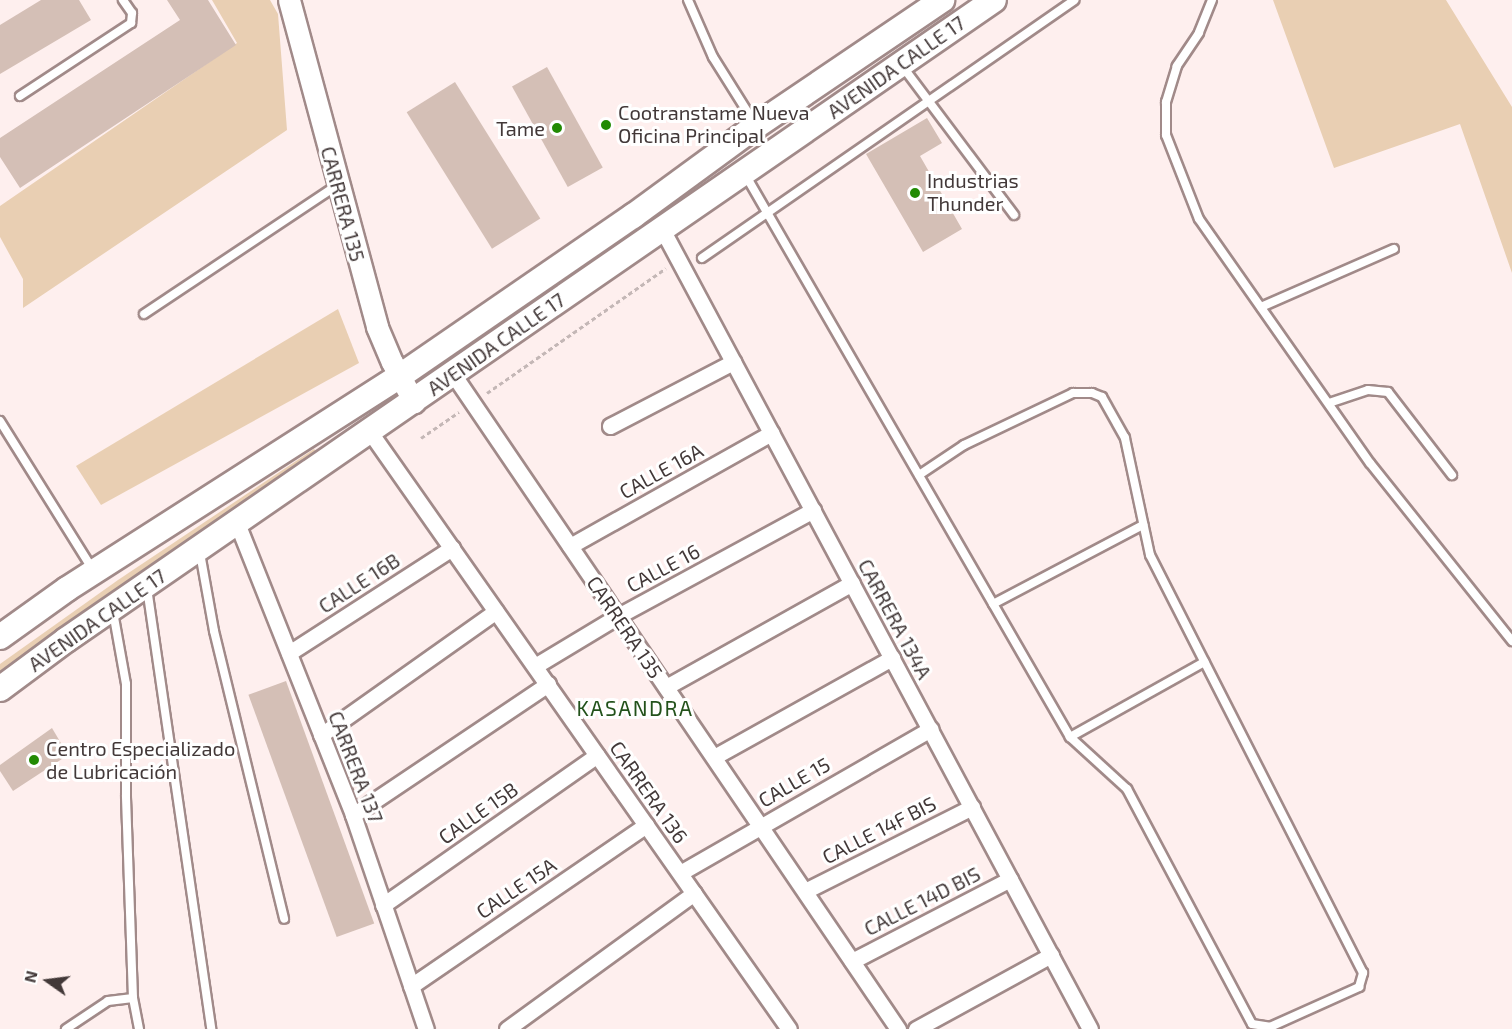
<!DOCTYPE html>
<meta charset="utf-8">
<style>
body{margin:0}
#map{position:relative;width:1512px;height:1029px;overflow:hidden;background:#feefee;font-family:"Exo 2",sans-serif}
div>[style]{position:absolute}
.green>*{inset:0;background:#e9cfb3}
.building>*{inset:0;background:#d4bfb6;transform-origin:0 0}
.path>*{height:3px;margin-top:-1.5px;transform-origin:0;background:repeating-linear-gradient(90deg,#c4b7b6 0 4.5px,transparent 0 7.5px)}
.roads{filter:drop-shadow(2px 0 #a18a89) drop-shadow(-2px 0 #a18a89) drop-shadow(0 2px #a18a89) drop-shadow(0 -2px #a18a89)}
.lane>*{height:8px;margin:-4px;padding:0 4px;transform-origin:4px;border-radius:4px;background:#fff}
.street>*{height:15px;margin:-7.5px;padding:0 7.5px;transform-origin:7.5px;border-radius:7.5px;background:#fff}
.secondary>*{height:21px;margin:-10.5px;padding:0 10.5px;transform-origin:10.5px;border-radius:10.5px;background:#fff}
.primary>*{height:24px;margin:-12px;padding:0 12px;transform-origin:12px;border-radius:12px;background:#fff}
.dots>*{width:16px;height:16px;translate:-50% -50%;box-sizing:border-box;border:3px solid #fff;border-radius:50%}
span{translate:-50% -50%;white-space:nowrap;text-align:center;line-height:1.15;-webkit-text-stroke:6px #fff;paint-order:stroke}
.street-label{font-size:20px;color:#423838}
.poi-label{font-size:20px;color:#423838}
.left{translate:0 -50%;text-align:left}
.right{translate:-100% -50%;text-align:right}
.neighbourhood-label{font-size:21px;color:#23521b;letter-spacing:1.5px}
.north{position:absolute;left:18px;top:951px;width:60px;height:60px;-webkit-text-stroke:4px #fff;paint-order:stroke;rotate:284deg;font-size:16px;font-weight:700;line-height:24px;text-align:center;color:#423838}
.north::after{content:'';display:block;margin:auto;width:21px;height:27px;background:#423838;clip-path:polygon(50% 0,100% 100%,50% 72%,0 100%)}
</style>
<div id="map">
<div class="green">
<i style="clip-path:polygon(212px 0,270px 0,278px 14px,287px 130px,23px 308px,23px 279px,0 237px,0 206px,237px 43px)"></i>
<i style="clip-path:polygon(1273px 0,1446px 0,1512px 107px,1512px 273px,1460px 124px,1334px 168px)"></i>
<i style="clip-path:polygon(338px 309px,359px 363px,101px 505px,76px 466px)"></i>
<i style="clip-path:polygon(314px 449px,320px 456px,0 683px,0 664px,118px 580px)"></i>
</div>
<div class="building">
<i style="clip-path:polygon(41px 0,79px 0,91px 20px,0 74px,0 25px)"></i>
<i style="clip-path:polygon(167px 0,208px 0,236px 45px,20px 188px,0 157px,0 138px,180px 20px)"></i>
<i style="left:547px;top:67px;width:115px;height:40px;rotate:61deg"></i>
<i style="left:455px;top:82px;width:161px;height:57px;rotate:58deg"></i>
<i style="clip-path:polygon(927px 118px,942px 143px,920px 156px,962px 229px,923px 252px,866px 154px)"></i>
<i style="left:286px;top:681px;width:258px;height:40px;rotate:70deg"></i>
<i style="clip-path:polygon(52px 728px,68px 755px,13px 791px,0 771px,0 765px)"></i>
</div>
<div class="path">
<i style="left:487px;top:393px;width:218px;rotate:-34.9deg"></i>
<i style="left:421px;top:438px;width:46px;rotate:-34.4deg"></i>
</div>
<div class="roads">
<div class="lane">
<i style="left:688px;top:0;width:62px;rotate:66.3deg"></i>
<i style="left:713px;top:57px;width:79px;rotate:57.9deg"></i>
<i style="left:1212px;top:0;width:35px;rotate:112deg"></i>
<i style="left:1199px;top:33px;width:40px;rotate:124deg"></i>
<i style="left:1177px;top:66px;width:38px;rotate:107deg"></i>
<i style="left:1166px;top:102px;width:33px;rotate:90deg"></i>
<i style="left:1166px;top:135px;width:90px;rotate:68.6deg"></i>
<i style="left:1199px;top:219px;width:298px;rotate:55deg"></i>
<i style="left:1370px;top:463px;width:228px;rotate:51.4deg"></i>
<i style="left:903px;top:67px;width:185px;rotate:53.1deg"></i>
<i style="left:20px;top:96px;width:133px;rotate:-33.3deg"></i>
<i style="left:131px;top:23px;width:10px;rotate:-84deg"></i>
<i style="left:132px;top:13px;width:16px;rotate:-125deg"></i>
<i style="left:746px;top:176px;width:648px;rotate:59.99deg"></i>
<i style="left:1070px;top:737px;width:77px;rotate:42.4deg"></i>
<i style="left:1127px;top:789px;width:266px;rotate:62deg"></i>
<i style="left:1252px;top:1024px;width:18px;rotate:9deg"></i>
<i style="left:1270px;top:1027px;width:98px;rotate:-24.2deg"></i>
<i style="left:1359px;top:987px;width:15px;rotate:-74deg"></i>
<i style="left:1363px;top:973px;width:469px;rotate:-117deg"></i>
<i style="left:1150px;top:555px;width:120px;rotate:-102.1deg"></i>
<i style="left:1125px;top:438px;width:47px;rotate:-119.3deg"></i>
<i style="left:1102px;top:397px;width:11px;rotate:-158deg"></i>
<i style="left:1092px;top:393px;width:19px;rotate:180deg"></i>
<i style="left:1073px;top:393px;width:121px;rotate:154.5deg"></i>
<i style="left:964px;top:445px;width:54px;rotate:146.3deg"></i>
<i style="left:702px;top:258px;width:453px;rotate:-34.7deg"></i>
<i style="left:1261px;top:307px;width:145px;rotate:-23.6deg"></i>
<i style="left:144px;top:314px;width:231px;rotate:-33.7deg"></i>
<i style="left:1329px;top:403px;width:41px;rotate:-18.4deg"></i>
<i style="left:1368px;top:390px;width:20px;rotate:6deg"></i>
<i style="left:1388px;top:392px;width:105px;rotate:52.4deg"></i>
<i style="left:0;top:421px;width:176px;rotate:58deg"></i>
<i style="left:200px;top:553px;width:79px;rotate:79.8deg"></i>
<i style="left:214px;top:631px;width:296px;rotate:76.3deg"></i>
<i style="left:147px;top:588px;width:446px;rotate:81.7deg"></i>
<i style="left:993px;top:604px;width:170px;rotate:-27.8deg"></i>
<i style="left:1070px;top:737px;width:154px;rotate:-29.2deg"></i>
<i style="left:133px;top:998px;width:32px;rotate:79deg"></i>
<i style="left:66px;top:1029px;width:50px;rotate:-33.7deg"></i>
<i style="left:108px;top:1001px;width:25px;rotate:-7deg"></i>
<i style="left:133px;top:998px;width:203px;rotate:-92deg"></i>
<i style="left:126px;top:795px;width:111px;rotate:-90deg"></i>
<i style="left:126px;top:684px;width:73px;rotate:-100.2deg"></i>
</div>
<div class="street">
<i style="left:662px;top:229px;width:907px;rotate:61.85deg"></i>
<i style="left:453px;top:374px;width:792px;rotate:55.81deg"></i>
<i style="left:610px;top:426px;width:139px;rotate:-27.5deg"></i>
<i style="left:370px;top:432px;width:729px;rotate:54.94deg"></i>
<i style="left:237px;top:523px;width:314px;rotate:68.3deg"></i>
<i style="left:353px;top:815px;width:226px;rotate:71.2deg"></i>
<i style="left:570px;top:546px;width:231px;rotate:-29.3deg"></i>
<i style="left:289px;top:653px;width:194px;rotate:-32.8deg"></i>
<i style="left:535px;top:666px;width:97px;rotate:-31.1deg"></i>
<i style="left:618px;top:616px;width:222px;rotate:-28.5deg"></i>
<i style="left:666px;top:687px;width:213px;rotate:-29.2deg"></i>
<i style="left:321px;top:735px;width:214px;rotate:-35.3deg"></i>
<i style="left:714px;top:757px;width:204px;rotate:-29.1deg"></i>
<i style="left:353px;top:815px;width:235px;rotate:-33.9deg"></i>
<i style="left:680px;top:873px;width:289px;rotate:-29.9deg"></i>
<i style="left:805px;top:891px;width:187px;rotate:-26.7deg"></i>
<i style="left:383px;top:905px;width:261px;rotate:-35deg"></i>
<i style="left:852px;top:961px;width:178px;rotate:-27.4deg"></i>
<i style="left:411px;top:986px;width:285px;rotate:-34.4deg"></i>
<i style="left:507px;top:1029px;width:231px;rotate:-36deg"></i>
<i style="left:916px;top:1029px;width:154px;rotate:-28.7deg"></i>
</div>
<div class="secondary">
<i style="left:289px;top:0;width:339px;rotate:74.9deg"></i>
<i style="left:377px;top:327px;width:38px;rotate:67deg"></i>
<i style="left:392px;top:362px;width:46px;rotate:61.2deg"></i>
</div>
<div class="primary">
<i style="left:0;top:637px;width:82px;rotate:-35.6deg"></i>
<i style="left:67px;top:589px;width:395px;rotate:-32.6deg"></i>
<i style="left:400px;top:376px;width:283px;rotate:-34.5deg"></i>
<i style="left:633px;top:216px;width:152px;rotate:-36.2deg"></i>
<i style="left:756px;top:126px;width:225px;rotate:-34.1deg"></i>
<i style="left:0;top:689px;width:82px;rotate:-36.6deg"></i>
<i style="left:66px;top:640px;width:1127px;rotate:-34.59deg"></i>
</div>
</div>
<div class="dots">
<i style="left:606px;top:125px;background:#228a03"></i>
<i style="left:557px;top:128px;background:#228a03"></i>
<i style="left:915px;top:193px;background:#228a03"></i>
<i style="left:34px;top:760px;background:#228a03"></i>
</div>
<div class="street-label">
<span style="left:896px;top:67px;rotate:-35deg">AVENIDA CALLE 17</span>
<span style="left:343px;top:204px;rotate:75deg">CARRERA 135</span>
<span style="left:496px;top:344px;rotate:-35deg">AVENIDA CALLE 17</span>
<span style="left:661px;top:471px;rotate:-29deg">CALLE 16A</span>
<span style="left:663px;top:568px;rotate:-28deg">CALLE 16</span>
<span style="left:359px;top:583px;rotate:-33deg">CALLE 16B</span>
<span style="left:895px;top:619px;rotate:62deg">CARRERA 134A</span>
<span style="left:97px;top:620px;rotate:-35deg">AVENIDA CALLE 17</span>
<span style="left:625px;top:627px;rotate:56deg">CARRERA 135</span>
<span style="left:356px;top:767px;rotate:69deg">CARRERA 137</span>
<span style="left:794px;top:782px;rotate:-30deg">CALLE 15</span>
<span style="left:649px;top:792px;rotate:55deg">CARRERA 136</span>
<span style="left:478px;top:813px;rotate:-35deg">CALLE 15B</span>
<span style="left:879px;top:830px;rotate:-27deg">CALLE 14F BIS</span>
<span style="left:516px;top:888px;rotate:-34deg">CALLE 15A</span>
<span style="left:922px;top:901px;rotate:-27deg">CALLE 14D BIS</span>
</div>
<div class="poi-label">
<span class="left" style="left:618px;top:124px">Cootranstame Nueva<br>Oficina Principal</span>
<span class="right" style="left:545px;top:128px">Tame</span>
<span class="left" style="left:927px;top:192px">Industrias<br>Thunder</span>
<span class="left" style="left:46px;top:760px">Centro Especializado<br>de Lubricación</span>
</div>
<div class="neighbourhood-label">
<span style="left:635px;top:708px">KASANDRA</span>
</div>
<div class="north">N</div>
</div>
